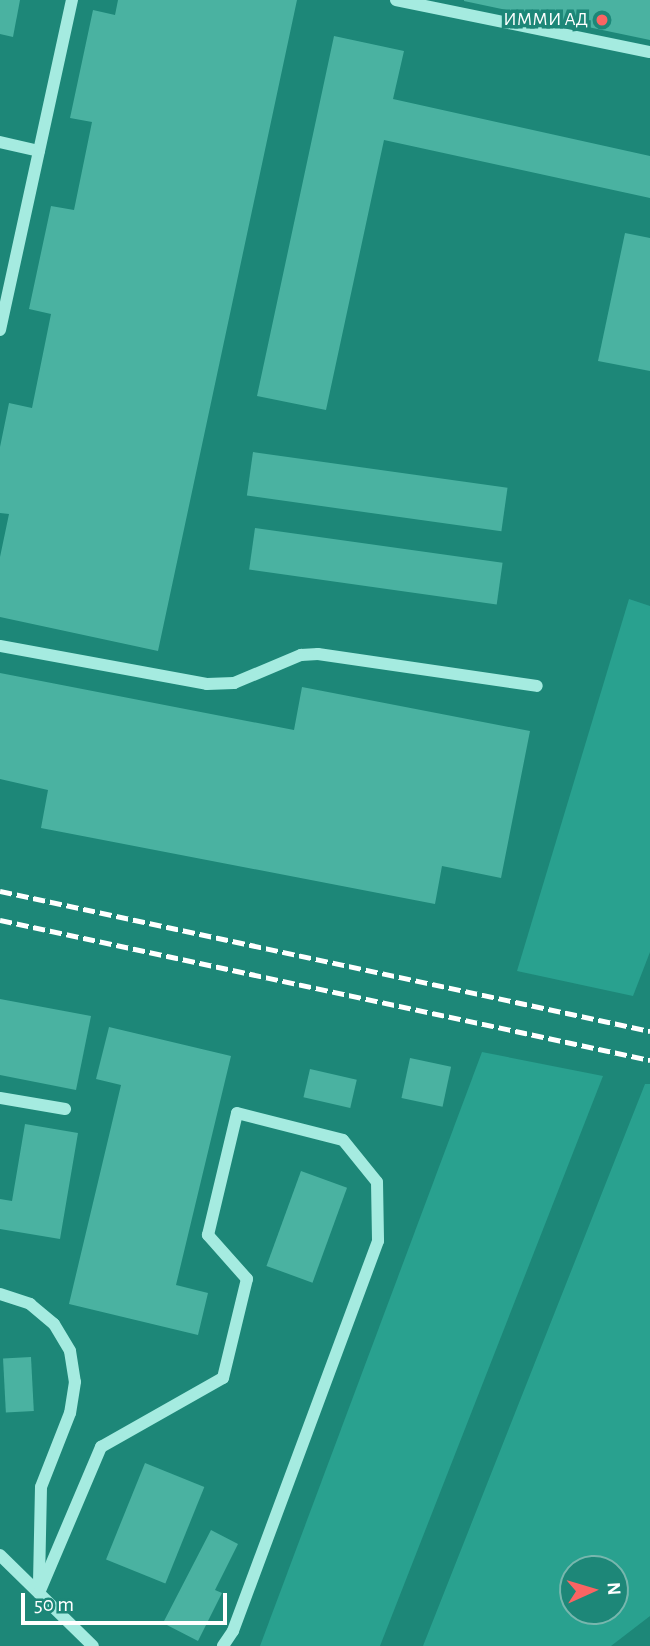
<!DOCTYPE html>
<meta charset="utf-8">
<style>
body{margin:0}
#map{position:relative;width:650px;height:1646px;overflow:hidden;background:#1d8778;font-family:"Alegreya Sans",sans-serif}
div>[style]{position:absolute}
.green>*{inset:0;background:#29a18f}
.building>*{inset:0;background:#4ab2a1;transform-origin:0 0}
.minor>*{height:12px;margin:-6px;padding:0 6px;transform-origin:6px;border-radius:6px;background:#a5ebe0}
.rail>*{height:5px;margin-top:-2.5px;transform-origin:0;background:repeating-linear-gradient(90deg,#fff 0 12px,transparent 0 17px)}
.dots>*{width:19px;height:19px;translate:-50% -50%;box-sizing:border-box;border:4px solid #1d8778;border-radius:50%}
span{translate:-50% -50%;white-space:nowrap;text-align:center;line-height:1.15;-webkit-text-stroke:7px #1d8778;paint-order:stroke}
.poi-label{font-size:19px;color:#fff}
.right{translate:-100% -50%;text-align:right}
.north{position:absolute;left:559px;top:1555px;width:70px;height:70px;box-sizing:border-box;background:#1d8778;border:2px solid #77b7ae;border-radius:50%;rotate:86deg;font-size:19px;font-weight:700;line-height:28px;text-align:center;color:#fff}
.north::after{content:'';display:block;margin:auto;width:24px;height:32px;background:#fb6463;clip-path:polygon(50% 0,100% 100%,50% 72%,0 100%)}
.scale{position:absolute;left:21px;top:1593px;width:206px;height:32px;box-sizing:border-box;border:4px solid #fff;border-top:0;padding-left:9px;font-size:21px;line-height:24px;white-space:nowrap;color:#fff;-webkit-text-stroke:5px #1d8778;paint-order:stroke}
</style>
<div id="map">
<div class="green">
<i style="clip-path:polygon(629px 599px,650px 606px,650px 952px,633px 996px,517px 971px)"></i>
<i style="clip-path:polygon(482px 1052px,603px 1076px,380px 1646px,260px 1646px)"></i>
<i style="clip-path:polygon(evenodd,645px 1084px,650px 1084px,650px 1616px,611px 1646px,423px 1646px,645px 1084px,573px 1569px,615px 1569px,615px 1611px,573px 1611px,573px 1569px)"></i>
</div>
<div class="building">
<i style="clip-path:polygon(0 0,20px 0,13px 37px,0 34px)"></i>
<i style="clip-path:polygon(118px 0,297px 0,158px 651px,0 617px,0 557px,9px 514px,0 513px,0 447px,9px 403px,32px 408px,51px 314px,29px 309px,51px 206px,74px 210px,92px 122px,70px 118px,93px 10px,115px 15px)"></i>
<i style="clip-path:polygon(650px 0,650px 40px,464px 1px,464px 0)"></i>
<i style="clip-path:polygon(334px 36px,404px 51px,393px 99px,650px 156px,650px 198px,384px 140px,326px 410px,257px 396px)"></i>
<i style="clip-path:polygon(625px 233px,650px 238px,650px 371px,598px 361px)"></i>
<i style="left:253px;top:452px;width:257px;height:44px;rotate:8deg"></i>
<i style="left:255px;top:528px;width:250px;height:42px;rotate:8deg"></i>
<i style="clip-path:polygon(0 673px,294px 730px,302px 687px,530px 731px,501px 878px,442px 866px,435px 904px,41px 828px,48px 790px,0 779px)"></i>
<i style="clip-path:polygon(0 999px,91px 1016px,76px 1090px,0 1075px)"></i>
<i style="clip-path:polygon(109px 1027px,231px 1056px,176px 1285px,208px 1293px,198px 1335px,69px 1304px,121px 1085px,96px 1079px)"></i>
<i style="left:410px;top:1058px;width:42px;height:41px;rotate:12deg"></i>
<i style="left:310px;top:1069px;width:48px;height:29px;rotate:13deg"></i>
<i style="clip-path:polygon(25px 1124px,78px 1133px,60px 1239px,0 1229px,0 1199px,12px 1201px)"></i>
<i style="left:301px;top:1171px;width:49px;height:101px;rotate:20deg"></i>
<i style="left:31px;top:1357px;width:54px;height:28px;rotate:87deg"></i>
<i style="left:145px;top:1463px;width:64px;height:104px;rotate:22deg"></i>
<i style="clip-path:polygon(211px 1530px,238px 1544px,215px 1590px,222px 1593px,198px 1641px,163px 1623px)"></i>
</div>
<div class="minor">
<i style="left:396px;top:0;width:259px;rotate:11.6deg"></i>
<i style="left:0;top:142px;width:40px;rotate:13deg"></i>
<i style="left:0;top:330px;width:338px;rotate:-77.7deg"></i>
<i style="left:0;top:646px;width:210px;rotate:10.4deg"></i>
<i style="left:207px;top:684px;width:27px;rotate:-2deg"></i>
<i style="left:234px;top:683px;width:73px;rotate:-22.7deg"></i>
<i style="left:301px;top:655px;width:17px;rotate:-3deg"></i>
<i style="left:318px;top:654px;width:221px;rotate:8.3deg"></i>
<i style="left:0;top:1098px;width:66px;rotate:9.6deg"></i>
<i style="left:0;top:1294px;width:32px;rotate:18deg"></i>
<i style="left:30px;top:1304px;width:31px;rotate:40deg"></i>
<i style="left:54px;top:1324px;width:31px;rotate:59deg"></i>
<i style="left:70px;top:1351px;width:31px;rotate:81deg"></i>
<i style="left:75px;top:1382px;width:31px;rotate:99deg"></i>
<i style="left:70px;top:1413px;width:79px;rotate:111.4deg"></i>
<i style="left:41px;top:1487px;width:99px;rotate:91.2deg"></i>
<i style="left:0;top:1555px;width:130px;rotate:44.4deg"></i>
<i style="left:39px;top:1593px;width:159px;rotate:-67deg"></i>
<i style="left:101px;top:1447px;width:140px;rotate:-29.5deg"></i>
<i style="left:223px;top:1378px;width:102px;rotate:-76.4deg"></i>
<i style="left:247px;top:1279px;width:59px;rotate:-131.6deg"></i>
<i style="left:208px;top:1235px;width:125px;rotate:-76.6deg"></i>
<i style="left:237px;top:1113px;width:109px;rotate:14.3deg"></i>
<i style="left:343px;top:1140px;width:54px;rotate:51deg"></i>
<i style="left:377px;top:1182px;width:59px;rotate:89deg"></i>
<i style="left:378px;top:1241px;width:416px;rotate:110.4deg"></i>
<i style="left:233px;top:1631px;width:18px;rotate:124deg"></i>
</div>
<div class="rail">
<i style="left:0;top:891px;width:665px;rotate:12.15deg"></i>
<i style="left:0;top:920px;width:665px;rotate:12.15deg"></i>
</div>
<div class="dots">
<i style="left:602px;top:20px;background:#fb6463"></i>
</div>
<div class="poi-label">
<span class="right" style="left:588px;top:20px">ИММИ АД</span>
</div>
<div class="north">N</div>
<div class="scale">50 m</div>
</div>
